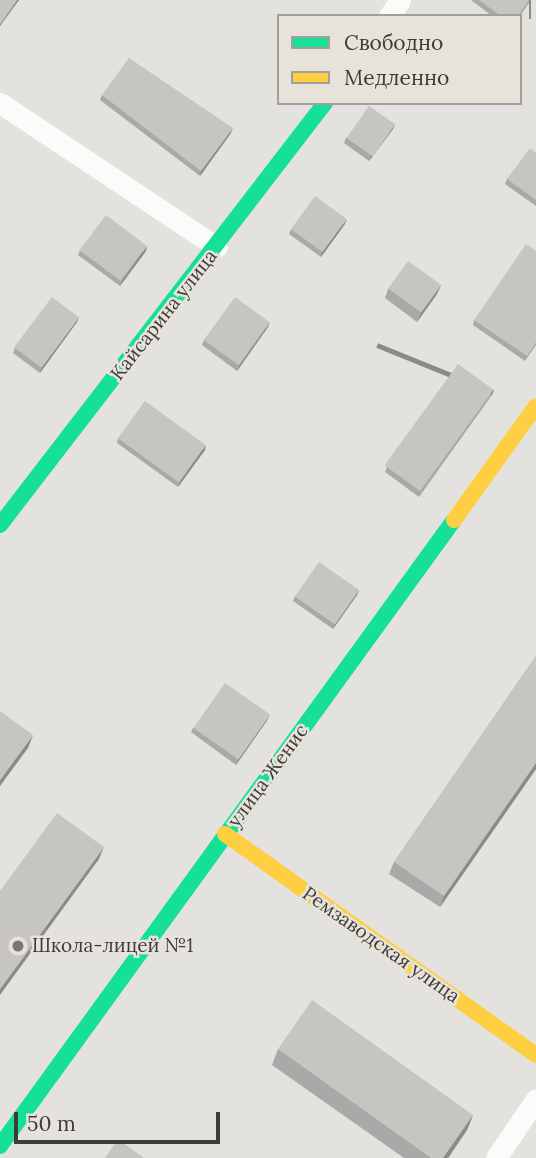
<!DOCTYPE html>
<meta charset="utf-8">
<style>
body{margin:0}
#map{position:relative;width:536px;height:1158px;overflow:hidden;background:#e4e2de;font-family:Lora,serif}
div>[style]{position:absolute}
.street>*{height:21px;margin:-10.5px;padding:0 10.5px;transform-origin:10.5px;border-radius:10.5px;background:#fbfbfa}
.fast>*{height:16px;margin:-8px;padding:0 8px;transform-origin:8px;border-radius:8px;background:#16e098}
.slow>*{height:16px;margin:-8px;padding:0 8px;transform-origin:8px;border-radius:8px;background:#ffcf43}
.wall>*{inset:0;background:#aba9a7}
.shaded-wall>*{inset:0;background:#8b8a88;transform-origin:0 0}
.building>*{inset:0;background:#c7c5c2;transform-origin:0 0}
.dots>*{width:19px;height:19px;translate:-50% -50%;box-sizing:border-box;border:4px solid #e7e3db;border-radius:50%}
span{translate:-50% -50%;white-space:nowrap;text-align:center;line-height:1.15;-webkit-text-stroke:5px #e7e3db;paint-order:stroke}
.street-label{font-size:19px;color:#3e3c39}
.poi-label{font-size:19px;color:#3e3c39}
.left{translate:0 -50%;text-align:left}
.legend{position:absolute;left:277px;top:14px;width:245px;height:91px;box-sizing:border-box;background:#e7e3db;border:2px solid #a3a09a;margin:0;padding:9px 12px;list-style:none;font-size:21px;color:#3e3c39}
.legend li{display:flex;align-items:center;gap:14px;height:35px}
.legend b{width:35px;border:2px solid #a3a09a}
.scale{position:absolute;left:14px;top:1112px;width:206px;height:32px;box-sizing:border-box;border:4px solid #3e3c39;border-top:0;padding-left:9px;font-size:21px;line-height:24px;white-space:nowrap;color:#3e3c39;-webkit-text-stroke:5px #e7e3db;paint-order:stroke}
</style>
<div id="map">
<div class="street">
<i style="left:389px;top:16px;width:19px;rotate:-55deg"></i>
<i style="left:0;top:103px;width:260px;rotate:33.6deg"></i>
<i style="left:496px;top:1158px;width:71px;rotate:-55.9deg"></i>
</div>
<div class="fast">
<i style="left:0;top:525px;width:533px;rotate:-52.4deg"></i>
<i style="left:0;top:1146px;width:773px;rotate:-54.05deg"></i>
</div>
<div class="slow">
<i style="left:454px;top:520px;width:140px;rotate:-54.3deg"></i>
<i style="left:225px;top:834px;width:382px;rotate:35.4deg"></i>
</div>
<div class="wall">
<i style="clip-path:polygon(471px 0,531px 0,520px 16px,492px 16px)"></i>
<i style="clip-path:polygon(102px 95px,231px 133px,200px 176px,100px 100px)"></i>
<i style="clip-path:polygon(395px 124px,393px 129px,369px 161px,344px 143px,346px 138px)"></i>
<i style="clip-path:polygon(536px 153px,536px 206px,505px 184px,507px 179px)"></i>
<i style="clip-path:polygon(345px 224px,321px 257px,289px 234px,291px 229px)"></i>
<i style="clip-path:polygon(80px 250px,146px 251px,120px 286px,78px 255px)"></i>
<i style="clip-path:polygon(536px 251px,536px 345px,525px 361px,473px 325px,474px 320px)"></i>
<i style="clip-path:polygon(441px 285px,437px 294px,417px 322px,385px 298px,388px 289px)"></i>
<i style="clip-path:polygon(79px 317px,77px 322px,40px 373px,13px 353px,15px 348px)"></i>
<i style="clip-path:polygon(268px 327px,237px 371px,202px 345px,204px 340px)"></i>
<i style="clip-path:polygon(494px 390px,492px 395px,419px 497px,385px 472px,387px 467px)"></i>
<i style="clip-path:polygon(118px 438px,205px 450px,178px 487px,117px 443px)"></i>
<i style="clip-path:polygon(359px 590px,357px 595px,333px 629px,293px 601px,295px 596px)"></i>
<i style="clip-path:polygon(536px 656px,536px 769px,440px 907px,389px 874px,394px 862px)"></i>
<i style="clip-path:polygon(268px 719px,236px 765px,191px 732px,193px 728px)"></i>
<i style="clip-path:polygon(278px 1049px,473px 1115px,467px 1130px,448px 1158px,404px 1158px,272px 1065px)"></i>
</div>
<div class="shaded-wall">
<i style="clip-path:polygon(17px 0,19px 0,0 26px,0 24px)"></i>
<i style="left:529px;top:0;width:2px;height:19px"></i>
<i style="clip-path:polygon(395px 124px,393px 129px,369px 161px,371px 156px)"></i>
<i style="clip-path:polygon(233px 128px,231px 133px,200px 176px,201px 171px)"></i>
<i style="clip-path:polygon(347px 219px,345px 224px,321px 257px,322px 252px)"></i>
<i style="clip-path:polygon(147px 246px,146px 251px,120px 286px,122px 281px)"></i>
<i style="clip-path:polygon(441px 285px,437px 294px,417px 322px,421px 313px)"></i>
<i style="clip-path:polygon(79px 317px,77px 322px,40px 373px,42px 368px)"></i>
<i style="clip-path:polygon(270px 322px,268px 327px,237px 371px,239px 366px)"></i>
<i style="left:494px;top:390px;width:5px;height:125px;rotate:112deg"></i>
<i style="clip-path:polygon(206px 445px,205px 450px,178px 487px,180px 482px)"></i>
<i style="clip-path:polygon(359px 590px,357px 595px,333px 629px,335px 624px)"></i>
<i style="clip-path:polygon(270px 715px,268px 719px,236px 765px,238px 760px)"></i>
<i style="clip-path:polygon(33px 735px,28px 748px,0 786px,0 780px)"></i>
<i style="clip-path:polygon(536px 763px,536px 769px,440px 907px,444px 896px)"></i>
<i style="clip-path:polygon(104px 847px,99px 859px,0 995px,0 989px)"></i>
<i style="clip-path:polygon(473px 1115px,467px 1130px,448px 1158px,443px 1158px)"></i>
</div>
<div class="building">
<i style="clip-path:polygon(0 0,17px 0,0 24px)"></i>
<i style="clip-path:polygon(479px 0,529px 0,518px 16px,501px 16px)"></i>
<i style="clip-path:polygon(129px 58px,233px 128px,201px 171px,102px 95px)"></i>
<i style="left:369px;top:106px;width:32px;height:39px;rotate:35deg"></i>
<i style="clip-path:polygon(530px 148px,536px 153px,536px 200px,507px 179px)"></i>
<i style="left:315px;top:196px;width:39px;height:41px;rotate:36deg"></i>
<i style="left:106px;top:215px;width:51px;height:44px;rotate:37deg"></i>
<i style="clip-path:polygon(526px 244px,536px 251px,536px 342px,527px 356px,474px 320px)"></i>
<i style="left:408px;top:261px;width:41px;height:34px;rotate:36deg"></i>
<i style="left:52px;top:297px;width:34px;height:63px;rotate:37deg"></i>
<i style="left:235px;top:297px;width:43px;height:53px;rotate:36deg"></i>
<i style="left:458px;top:364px;width:44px;height:125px;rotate:36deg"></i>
<i style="left:145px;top:401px;width:75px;height:46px;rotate:36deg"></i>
<i style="left:319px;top:562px;width:49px;height:42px;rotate:35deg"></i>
<i style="clip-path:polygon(536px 656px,536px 763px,444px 896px,394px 862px)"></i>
<i style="left:225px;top:683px;width:55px;height:55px;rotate:35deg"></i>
<i style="clip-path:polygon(0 711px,33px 735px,0 780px)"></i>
<i style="clip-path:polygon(57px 813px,104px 847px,0 989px,0 891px)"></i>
<i style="clip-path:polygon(312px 1000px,473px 1115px,443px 1158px,431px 1158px,278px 1049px)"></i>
<i style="clip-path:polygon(118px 1139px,144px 1158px,105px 1158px)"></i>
</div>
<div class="dots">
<i style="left:18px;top:946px;background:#787673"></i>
</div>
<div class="street-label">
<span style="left:164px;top:315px;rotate:-52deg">Кайсарина улица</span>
<span style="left:268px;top:776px;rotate:-54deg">улица Женис</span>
<span style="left:381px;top:945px;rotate:35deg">Ремзаводская улица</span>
</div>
<div class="poi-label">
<span class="left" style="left:32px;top:946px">Школа-лицей №1</span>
</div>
<ul class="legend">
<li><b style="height:9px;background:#16e098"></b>Свободно</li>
<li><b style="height:9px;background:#ffcf43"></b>Медленно</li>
</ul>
<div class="scale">50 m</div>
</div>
